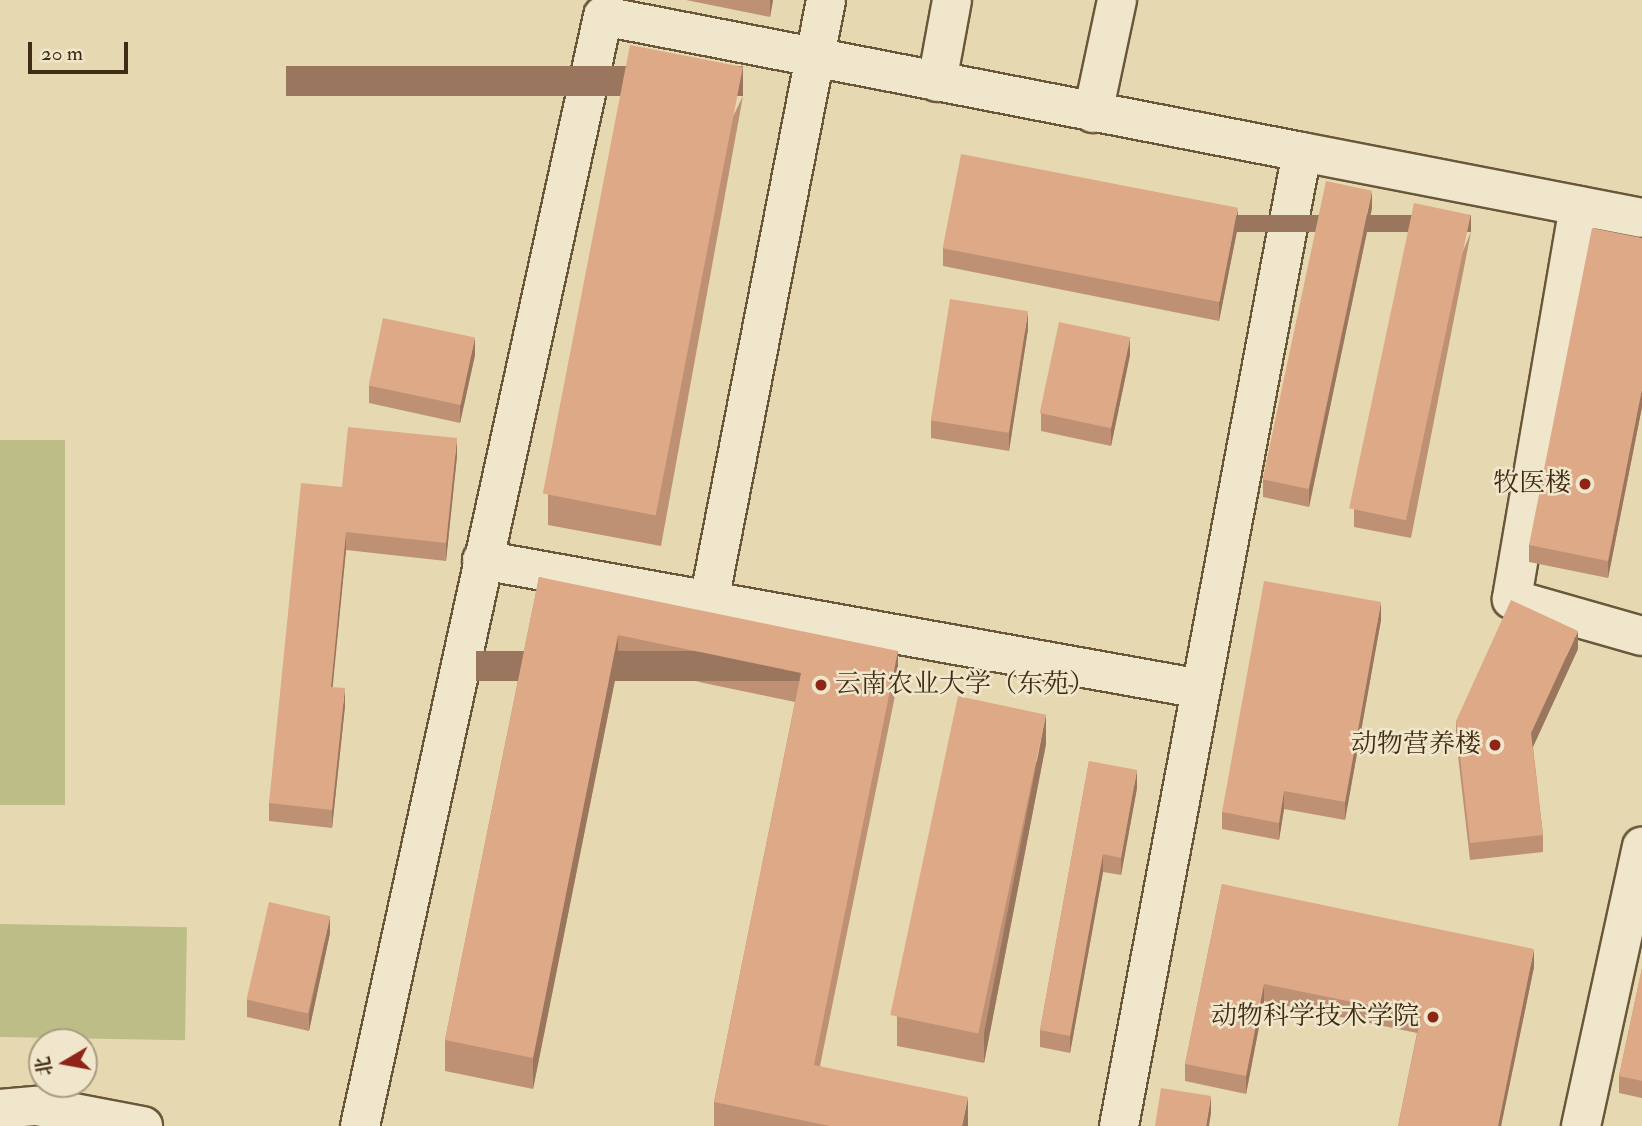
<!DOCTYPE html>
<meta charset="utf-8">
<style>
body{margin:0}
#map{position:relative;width:1642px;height:1126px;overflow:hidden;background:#e6d9b1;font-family:"IM FELL Double Pica","Noto Serif SC",serif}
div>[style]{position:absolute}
.green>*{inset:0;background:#bcbd87;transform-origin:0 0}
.roads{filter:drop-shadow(2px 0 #6a573a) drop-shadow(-2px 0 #6a573a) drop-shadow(0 2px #6a573a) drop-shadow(0 -2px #6a573a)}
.minor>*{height:38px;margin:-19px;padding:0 19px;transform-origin:19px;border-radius:19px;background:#efe6cc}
.wall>*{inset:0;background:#be9174}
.shaded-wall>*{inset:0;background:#9b765e;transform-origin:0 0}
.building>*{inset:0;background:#dda987;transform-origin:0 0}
.dots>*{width:19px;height:19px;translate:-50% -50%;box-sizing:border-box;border:4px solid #efe6cc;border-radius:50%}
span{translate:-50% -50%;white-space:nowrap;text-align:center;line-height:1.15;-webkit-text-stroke:5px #efe6cc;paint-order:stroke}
.poi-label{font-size:26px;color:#402c13}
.right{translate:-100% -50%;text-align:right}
.left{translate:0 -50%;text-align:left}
.north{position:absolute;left:28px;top:1028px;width:70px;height:70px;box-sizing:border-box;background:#efe6cc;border:2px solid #a99c82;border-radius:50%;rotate:260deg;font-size:19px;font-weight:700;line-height:28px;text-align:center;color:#402c13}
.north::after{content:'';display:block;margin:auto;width:24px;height:32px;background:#8f2418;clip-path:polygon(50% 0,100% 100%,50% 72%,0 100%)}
.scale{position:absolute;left:28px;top:42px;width:100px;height:32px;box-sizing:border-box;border:4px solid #402c13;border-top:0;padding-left:9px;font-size:21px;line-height:24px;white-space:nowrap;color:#402c13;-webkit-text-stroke:5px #efe6cc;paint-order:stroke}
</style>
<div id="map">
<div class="green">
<i style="left:0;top:440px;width:65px;height:365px"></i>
<i style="left:0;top:924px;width:187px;height:113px;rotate:1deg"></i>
</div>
<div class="roads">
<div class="minor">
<i style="left:937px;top:82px;width:83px;rotate:-79.6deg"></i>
<i style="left:1093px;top:113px;width:116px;rotate:-78deg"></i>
<i style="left:1579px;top:206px;width:399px;rotate:99.7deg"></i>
<i style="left:1512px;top:599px;width:135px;rotate:15.9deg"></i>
<i style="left:482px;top:560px;width:730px;rotate:10.17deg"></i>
<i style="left:709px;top:601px;width:612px;rotate:-78.98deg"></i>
<i style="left:0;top:1109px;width:37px;rotate:-5deg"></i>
<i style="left:37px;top:1106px;width:108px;rotate:10.7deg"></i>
<i style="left:360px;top:1126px;width:1136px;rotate:-77.65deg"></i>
<i style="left:603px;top:16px;width:712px;rotate:11.01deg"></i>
<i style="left:1119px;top:1126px;width:991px;rotate:-79.36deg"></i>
<i style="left:1302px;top:152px;width:346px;rotate:11deg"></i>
<i style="left:1581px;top:1126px;width:286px;rotate:-77.7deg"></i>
</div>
</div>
<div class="wall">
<i style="clip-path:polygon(686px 0,773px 0,770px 17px)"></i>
<i style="clip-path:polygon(743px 96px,661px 546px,548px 525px,548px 495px)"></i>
<i style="clip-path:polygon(1372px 208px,1309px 507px,1263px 497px,1263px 479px)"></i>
<i style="clip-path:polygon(1238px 226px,1219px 321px,943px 266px,943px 248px)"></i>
<i style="clip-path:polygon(1471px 232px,1411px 538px,1354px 527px,1354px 509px)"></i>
<i style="clip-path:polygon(1642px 238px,1642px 407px,1608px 578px,1529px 562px,1529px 545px)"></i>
<i style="clip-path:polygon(1028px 329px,1009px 451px,931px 438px,931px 421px)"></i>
<i style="clip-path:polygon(475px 355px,460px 423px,369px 403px,369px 386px)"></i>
<i style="clip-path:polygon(1130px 355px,1111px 446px,1041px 431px,1041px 413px)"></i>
<i style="clip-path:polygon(457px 456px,446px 561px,346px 550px,332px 687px,345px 706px,332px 828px,269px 821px,269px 803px,342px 487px)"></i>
<i style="clip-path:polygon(539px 577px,898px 681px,820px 1066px,968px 1126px,714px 1126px,714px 1102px,795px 702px,618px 665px,533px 1089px,445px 1071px,445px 1040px)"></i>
<i style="clip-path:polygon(1381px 620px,1345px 820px,1284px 809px,1279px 840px,1222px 829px,1222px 812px)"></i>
<i style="clip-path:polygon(1578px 649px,1533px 747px,1543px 835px,1543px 852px,1470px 860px,1456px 738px,1456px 721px)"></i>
<i style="clip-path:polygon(1046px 744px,984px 1063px,897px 1046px,897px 1016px)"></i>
<i style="clip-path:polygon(1089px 761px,1137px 788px,1121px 875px,1103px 872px,1070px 1053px,1040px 1047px,1040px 1030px)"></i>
<i style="clip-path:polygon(1222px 884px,1534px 967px,1501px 1126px,1398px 1126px,1417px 1033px,1264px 1001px,1246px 1094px,1185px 1081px,1185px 1064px)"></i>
<i style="clip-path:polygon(330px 933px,309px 1031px,247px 1017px,247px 1000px)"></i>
<i style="clip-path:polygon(1642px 968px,1642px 1098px,1619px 1093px,1619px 1076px)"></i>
</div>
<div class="shaded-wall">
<i style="clip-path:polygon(770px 0,773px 0,770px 17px)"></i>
<i style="left:743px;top:66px;width:30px;height:457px;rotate:90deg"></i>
<i style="clip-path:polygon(1372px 191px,1372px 208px,1309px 507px,1309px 489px)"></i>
<i style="clip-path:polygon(1238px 209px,1238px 226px,1219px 321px,1219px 303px)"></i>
<i style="left:1471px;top:215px;width:17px;height:312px;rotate:90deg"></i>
<i style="clip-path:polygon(1028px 312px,1028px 329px,1009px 451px,1009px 433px)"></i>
<i style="clip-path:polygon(475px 337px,475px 355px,460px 423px,460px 405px)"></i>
<i style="clip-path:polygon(1130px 337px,1130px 355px,1111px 446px,1111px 428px)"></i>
<i style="clip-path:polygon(1642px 389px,1642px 407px,1608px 578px,1608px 561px)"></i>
<i style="clip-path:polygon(457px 438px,457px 456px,446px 561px,446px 543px)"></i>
<i style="clip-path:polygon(346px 532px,346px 550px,331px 704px,331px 687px)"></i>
<i style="clip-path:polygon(1381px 602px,1381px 620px,1345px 820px,1345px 802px)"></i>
<i style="clip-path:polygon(1578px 631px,1578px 649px,1531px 751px,1531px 733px)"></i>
<i style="clip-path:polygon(618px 635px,618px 665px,533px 1089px,533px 1058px)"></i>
<i style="left:898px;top:651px;width:30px;height:422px;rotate:90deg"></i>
<i style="clip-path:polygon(345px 688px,345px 706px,332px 828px,332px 810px)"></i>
<i style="clip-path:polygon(1046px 714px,1046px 744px,984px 1063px,984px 1033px)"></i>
<i style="clip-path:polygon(1137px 770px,1137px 788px,1121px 875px,1121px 858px)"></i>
<i style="clip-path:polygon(1284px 791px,1284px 809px,1279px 840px,1279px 823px)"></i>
<i style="clip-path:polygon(1103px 854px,1103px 872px,1070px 1053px,1070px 1036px)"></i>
<i style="clip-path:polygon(330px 916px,330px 933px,309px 1031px,309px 1014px)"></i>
<i style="clip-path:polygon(1534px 949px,1534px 967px,1501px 1126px,1498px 1126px)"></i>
<i style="clip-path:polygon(1264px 984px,1264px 1001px,1246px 1094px,1246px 1076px)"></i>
<i style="clip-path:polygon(1211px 1096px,1211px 1113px,1209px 1126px,1206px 1126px)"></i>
<i style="clip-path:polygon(968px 1097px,968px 1126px,962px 1126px)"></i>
</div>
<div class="building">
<i style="left:630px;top:45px;width:115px;height:457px;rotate:11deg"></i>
<i style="left:961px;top:154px;width:282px;height:96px;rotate:11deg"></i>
<i style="left:1326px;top:181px;width:47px;height:305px;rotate:12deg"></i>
<i style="left:1414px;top:203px;width:58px;height:312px;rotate:12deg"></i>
<i style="clip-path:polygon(1592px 228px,1642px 238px,1642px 389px,1608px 561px,1529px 545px)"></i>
<i style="left:950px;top:299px;width:79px;height:123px;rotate:9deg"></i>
<i style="left:383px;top:318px;width:94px;height:69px;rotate:12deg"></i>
<i style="left:1059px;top:322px;width:73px;height:93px;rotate:12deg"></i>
<i style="clip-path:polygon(348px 427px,457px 438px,446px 543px,346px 532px,331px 687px,345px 688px,332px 810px,269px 803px,301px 483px,342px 487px)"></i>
<i style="clip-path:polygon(539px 577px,898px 651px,814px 1065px,968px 1097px,962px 1126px,830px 1126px,714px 1102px,801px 673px,618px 635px,533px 1058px,445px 1040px)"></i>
<i style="clip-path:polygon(1264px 581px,1381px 602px,1345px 802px,1284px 791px,1279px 823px,1222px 812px)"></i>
<i style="clip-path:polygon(1511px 600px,1578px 631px,1531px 733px,1543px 835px,1470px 843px,1456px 721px)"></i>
<i style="left:958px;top:696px;width:90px;height:326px;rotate:12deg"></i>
<i style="clip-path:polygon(1089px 761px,1137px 770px,1121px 858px,1103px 854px,1070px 1036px,1040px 1030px)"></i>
<i style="clip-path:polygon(1222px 884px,1534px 949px,1498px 1126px,1398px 1126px,1421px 1016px,1264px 984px,1246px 1076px,1185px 1064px)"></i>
<i style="left:269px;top:902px;width:63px;height:100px;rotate:13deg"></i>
<i style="clip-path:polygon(1642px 968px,1642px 1081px,1619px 1076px)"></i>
<i style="clip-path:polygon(1161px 1088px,1211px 1096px,1206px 1126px,1155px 1126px)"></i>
</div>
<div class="dots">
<i style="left:1585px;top:484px;background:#8f2418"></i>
<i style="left:821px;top:685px;background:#8f2418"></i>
<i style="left:1495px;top:745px;background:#8f2418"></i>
<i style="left:1433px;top:1017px;background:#8f2418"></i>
</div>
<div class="poi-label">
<span class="right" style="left:1571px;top:484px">牧医楼</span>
<span class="left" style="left:835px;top:685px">云南农业大学（东苑）</span>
<span class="right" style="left:1481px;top:745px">动物营养楼</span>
<span class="right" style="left:1419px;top:1017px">动物科学技术学院</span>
</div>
<div class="north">北</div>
<div class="scale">20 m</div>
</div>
